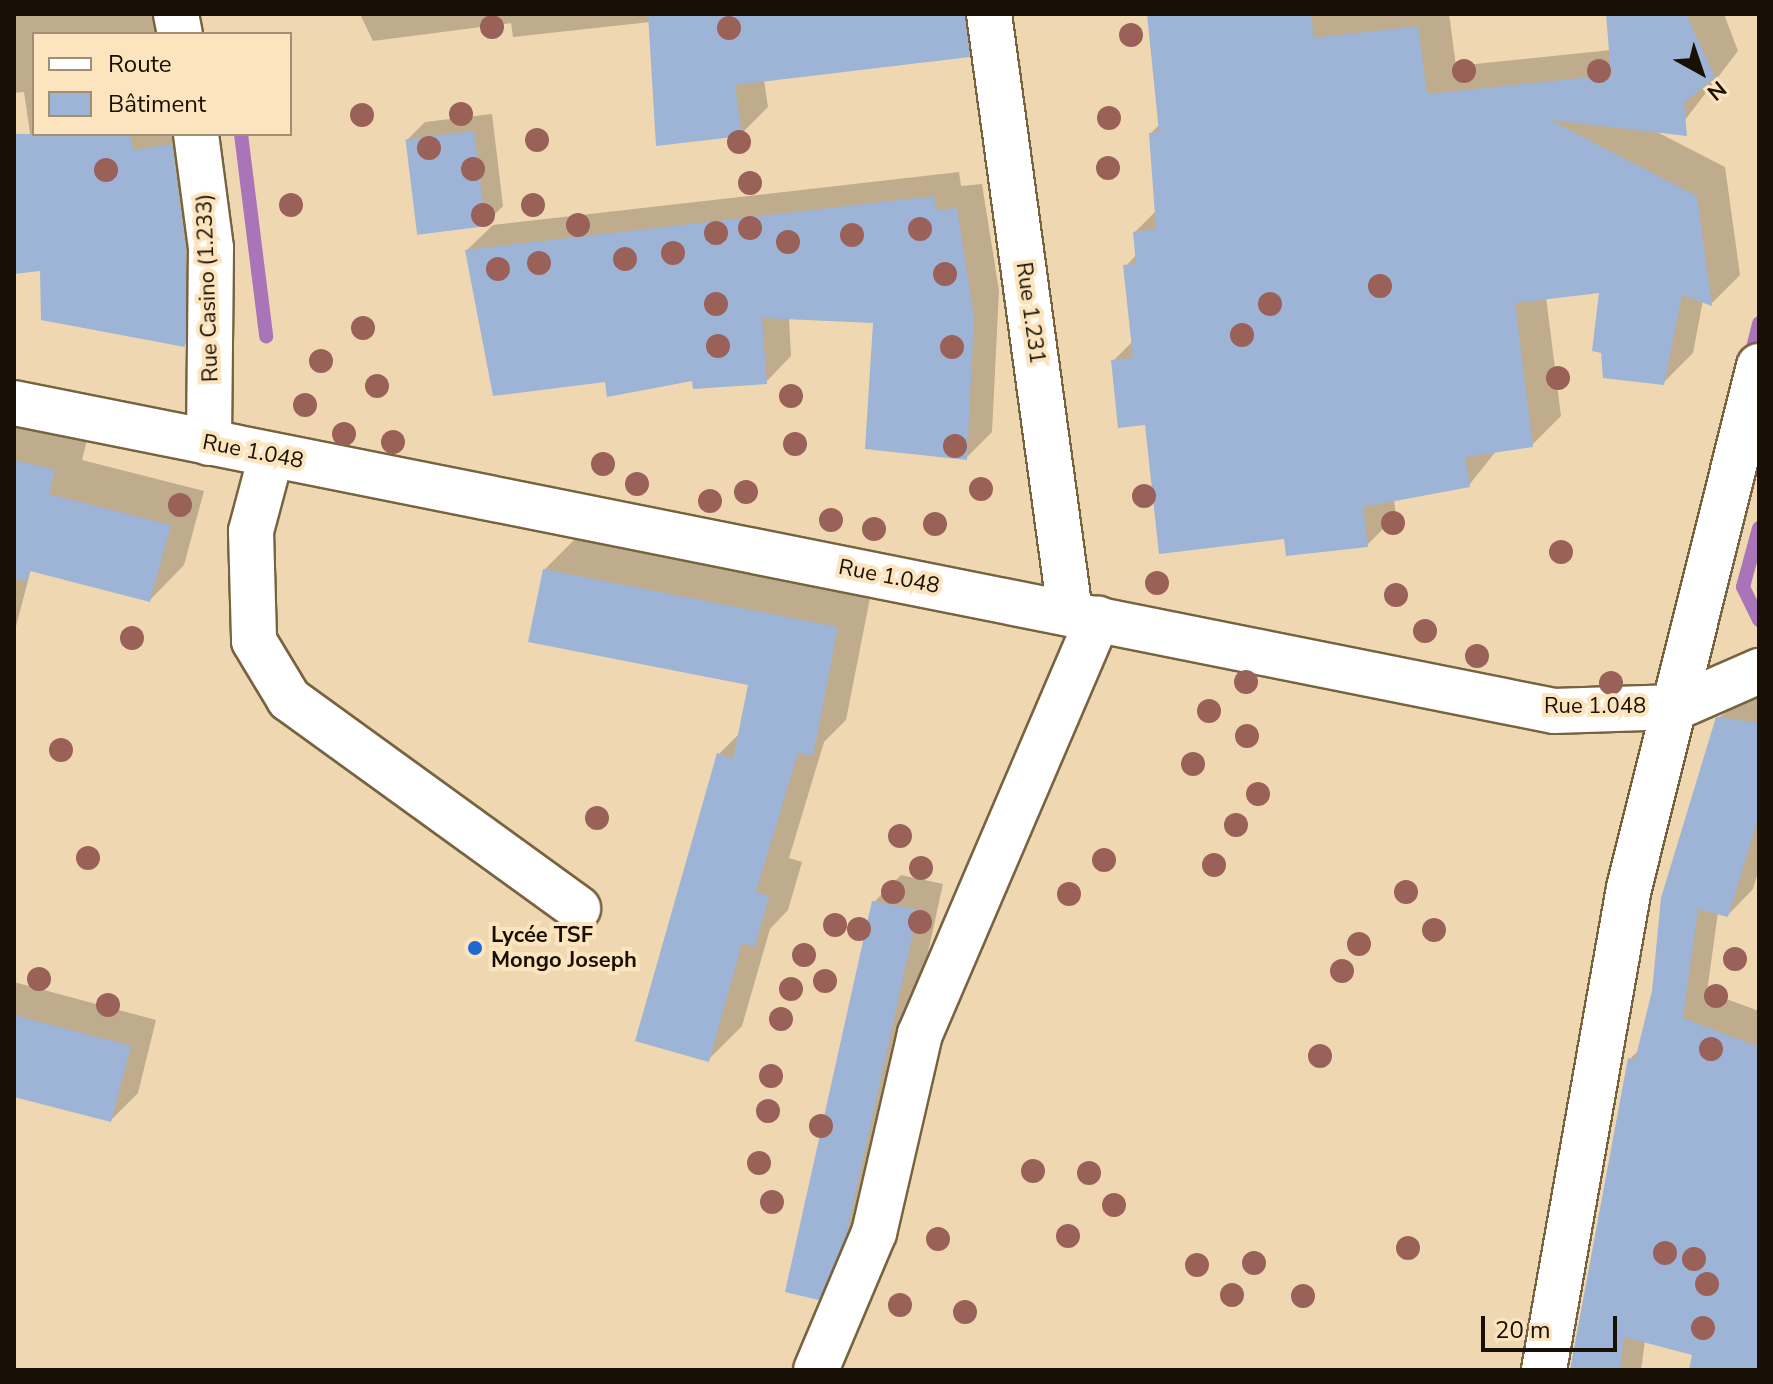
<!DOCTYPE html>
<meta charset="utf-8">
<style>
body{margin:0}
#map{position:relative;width:1773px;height:1384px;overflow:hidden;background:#efd7b1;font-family:"Nunito Sans",sans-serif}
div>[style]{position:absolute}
.shadow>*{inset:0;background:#0003}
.stream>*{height:14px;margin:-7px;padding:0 7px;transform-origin:7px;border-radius:7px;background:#a974b8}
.building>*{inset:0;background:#9db4d6;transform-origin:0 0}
.roads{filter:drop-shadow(2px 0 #786341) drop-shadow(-2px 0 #786341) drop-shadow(0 2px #786341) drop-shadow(0 -2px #786341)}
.minor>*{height:44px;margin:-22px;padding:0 22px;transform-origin:22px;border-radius:22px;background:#fff}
.trees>*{width:24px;height:24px;margin:-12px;border-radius:50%;background:#9a6159}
.dots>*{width:22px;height:22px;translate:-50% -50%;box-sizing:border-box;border:4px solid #fce4be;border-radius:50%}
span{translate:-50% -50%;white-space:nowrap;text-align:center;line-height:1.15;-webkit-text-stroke:8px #fce4be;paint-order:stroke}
.street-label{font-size:22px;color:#181004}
.poi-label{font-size:22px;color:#181004;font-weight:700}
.left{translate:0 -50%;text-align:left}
.frame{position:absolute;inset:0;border:16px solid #181004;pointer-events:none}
.legend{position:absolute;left:32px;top:32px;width:260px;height:104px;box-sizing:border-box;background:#fce4be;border:2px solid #a18f74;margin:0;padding:10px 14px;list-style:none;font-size:24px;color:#181004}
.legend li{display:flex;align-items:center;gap:16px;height:40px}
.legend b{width:40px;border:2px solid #a18f74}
.north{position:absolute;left:1661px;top:32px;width:80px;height:80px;-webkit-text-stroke:6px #fce4be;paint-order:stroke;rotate:140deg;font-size:22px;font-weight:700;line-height:32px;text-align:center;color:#181004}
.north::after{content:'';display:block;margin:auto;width:28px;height:36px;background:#181004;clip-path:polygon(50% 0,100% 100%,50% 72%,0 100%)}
.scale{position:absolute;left:1481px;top:1316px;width:136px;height:36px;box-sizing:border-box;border:4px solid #181004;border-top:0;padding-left:10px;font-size:24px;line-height:28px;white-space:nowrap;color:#181004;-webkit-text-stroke:6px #fce4be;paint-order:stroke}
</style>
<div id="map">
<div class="shadow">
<i style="clip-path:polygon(14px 14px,175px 14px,177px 34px,34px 34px,34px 134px,201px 134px,211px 318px,184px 345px,42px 268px,14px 272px,14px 142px,31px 140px,24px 92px,14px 93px)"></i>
<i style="clip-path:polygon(360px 14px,995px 14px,996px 28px,969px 55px,764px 80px,768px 107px,741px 134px,650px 22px,513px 37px,511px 23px,373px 41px)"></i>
<i style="clip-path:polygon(1150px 14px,1449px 14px,1456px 66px,1611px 50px,1608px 14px,1724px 14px,1738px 51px,1675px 133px,1655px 131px,1725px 167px,1740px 275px,1711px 304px,1703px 300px,1693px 353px,1663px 383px,1602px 290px,1546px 297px,1561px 416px,1532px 445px,1497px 450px,1469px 485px,1394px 499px,1396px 516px,1367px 545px,1286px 537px,1147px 423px,1113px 361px,1133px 341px,1126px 266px,1137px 254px,1135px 232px,1156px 211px,1151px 133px,1160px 124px)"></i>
<i style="clip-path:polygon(492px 114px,503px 206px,485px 224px,407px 140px,425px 122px)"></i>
<i style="clip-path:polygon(959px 172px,961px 186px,982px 184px,999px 291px,992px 432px,966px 458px,875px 321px,789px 318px,791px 356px,766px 382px,607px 380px,467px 250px,493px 225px)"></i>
<i style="clip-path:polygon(14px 417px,88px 436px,82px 460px,204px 491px,184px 565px,150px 600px,31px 569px,14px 634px)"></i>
<i style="clip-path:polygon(579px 535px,871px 593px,846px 720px,824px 742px,789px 858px,802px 862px,788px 910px,770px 929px,742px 1026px,708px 1060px,719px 754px,740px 733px,750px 683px,544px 570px)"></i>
<i style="clip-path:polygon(1759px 688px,1759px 869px,1753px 889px,1728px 915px,1718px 912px,1707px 992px,1759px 1011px,1759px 1370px,1694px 1370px,1694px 1353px,1645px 1341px,1641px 1370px,1571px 1370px,1630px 1059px,1640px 1049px,1654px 991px,1663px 899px,1718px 718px)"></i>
<i style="clip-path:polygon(901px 875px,943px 884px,872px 1207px,845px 1271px,818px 1298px,874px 902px)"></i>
<i style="clip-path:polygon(14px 982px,156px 1020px,138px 1093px,111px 1120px,14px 1095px)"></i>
</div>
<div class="stream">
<i style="left:241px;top:134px;width:204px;rotate:82.9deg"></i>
<i style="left:1750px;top:360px;width:38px;rotate:-76deg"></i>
<i style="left:1759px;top:528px;width:61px;rotate:105.2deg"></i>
<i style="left:1743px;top:587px;width:37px;rotate:64deg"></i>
</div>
<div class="building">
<i style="clip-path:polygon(648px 14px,965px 14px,970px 57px,735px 85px,742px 136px,656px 146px)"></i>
<i style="clip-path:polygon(1147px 14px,1311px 14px,1314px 38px,1418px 26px,1427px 94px,1611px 75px,1606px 14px,1686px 14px,1715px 77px,1684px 103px,1687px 136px,1550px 120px,1697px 196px,1712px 306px,1682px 295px,1664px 385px,1603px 378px,1601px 353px,1592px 351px,1599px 293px,1515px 303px,1533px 447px,1465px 457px,1470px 487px,1363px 507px,1368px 547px,1286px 556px,1284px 539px,1159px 554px,1145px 425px,1118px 428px,1111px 360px,1133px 358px,1123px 265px,1136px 264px,1133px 232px,1156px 229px,1149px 133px,1159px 132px)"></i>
<i style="left:474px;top:131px;width:96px;height:69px;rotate:83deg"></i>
<i style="clip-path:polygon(14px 134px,130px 134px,133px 150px,172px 144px,186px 250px,185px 347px,41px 320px,40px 271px,14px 274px)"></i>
<i style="clip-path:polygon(934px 196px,936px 210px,957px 208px,974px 318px,967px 460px,865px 449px,873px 323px,762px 318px,767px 384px,693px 389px,692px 381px,607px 397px,605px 382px,493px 396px,465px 250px)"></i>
<i style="clip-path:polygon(14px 460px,55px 470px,49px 494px,171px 525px,150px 602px,30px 571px,27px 581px,14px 579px)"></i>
<i style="clip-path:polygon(543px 569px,838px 627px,813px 756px,798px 753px,756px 892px,769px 896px,755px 947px,742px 943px,709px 1062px,635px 1041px,717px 753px,733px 759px,748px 685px,528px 642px)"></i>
<i style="clip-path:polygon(1716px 717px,1759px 723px,1759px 815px,1728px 917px,1698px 909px,1683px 1018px,1759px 1047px,1759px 1370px,1689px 1370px,1692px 1355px,1624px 1337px,1620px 1370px,1570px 1370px,1628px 1058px,1635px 1060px,1652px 991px,1661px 898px)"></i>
<i style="clip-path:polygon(872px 901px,918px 910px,846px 1236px,819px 1300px,785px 1292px)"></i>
<i style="clip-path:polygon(14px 1015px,131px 1046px,111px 1122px,14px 1097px)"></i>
</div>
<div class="roads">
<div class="minor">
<i style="left:176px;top:14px;width:20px;rotate:79deg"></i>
<i style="left:989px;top:14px;width:603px;rotate:82.29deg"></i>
<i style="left:196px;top:134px;width:115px;rotate:82.5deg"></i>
<i style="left:211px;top:248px;width:195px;rotate:90.6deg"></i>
<i style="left:14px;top:403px;width:1570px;rotate:11.31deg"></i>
<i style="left:1554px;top:711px;width:123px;rotate:-1.9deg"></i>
<i style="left:1677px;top:707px;width:90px;rotate:-23.7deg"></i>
<i style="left:271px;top:456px;width:78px;rotate:104.9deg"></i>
<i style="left:251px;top:531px;width:110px;rotate:88.4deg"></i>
<i style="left:254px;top:641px;width:68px;rotate:58.9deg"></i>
<i style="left:289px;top:699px;width:357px;rotate:35.9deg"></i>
<i style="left:816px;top:1370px;width:149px;rotate:-67.1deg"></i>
<i style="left:874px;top:1233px;width:204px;rotate:-77deg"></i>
<i style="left:920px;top:1034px;width:452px;rotate:-66.8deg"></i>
<i style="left:1544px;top:1370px;width:489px;rotate:-80deg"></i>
<i style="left:1629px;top:888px;width:538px;rotate:-76.02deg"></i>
</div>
</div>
<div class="trees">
<i style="left:492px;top:27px"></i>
<i style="left:729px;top:28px"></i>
<i style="left:1131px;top:35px"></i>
<i style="left:1464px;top:71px"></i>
<i style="left:1599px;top:71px"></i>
<i style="left:461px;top:114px"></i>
<i style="left:362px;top:115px"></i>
<i style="left:1109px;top:118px"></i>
<i style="left:537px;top:140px"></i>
<i style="left:739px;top:142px"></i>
<i style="left:429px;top:148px"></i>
<i style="left:1108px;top:168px"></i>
<i style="left:473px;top:169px"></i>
<i style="left:106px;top:170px"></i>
<i style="left:750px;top:183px"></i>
<i style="left:291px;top:205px"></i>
<i style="left:533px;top:205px"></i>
<i style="left:483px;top:215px"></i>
<i style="left:578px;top:225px"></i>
<i style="left:750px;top:228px"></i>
<i style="left:920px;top:229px"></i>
<i style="left:716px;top:233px"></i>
<i style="left:852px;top:235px"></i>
<i style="left:788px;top:242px"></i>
<i style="left:673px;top:253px"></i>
<i style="left:625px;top:259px"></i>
<i style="left:539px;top:263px"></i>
<i style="left:498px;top:269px"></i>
<i style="left:945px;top:274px"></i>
<i style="left:1380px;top:286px"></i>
<i style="left:716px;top:304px"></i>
<i style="left:1270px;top:304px"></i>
<i style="left:363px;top:328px"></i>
<i style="left:1242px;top:335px"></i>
<i style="left:718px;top:346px"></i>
<i style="left:952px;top:347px"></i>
<i style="left:321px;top:361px"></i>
<i style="left:1558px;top:378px"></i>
<i style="left:377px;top:386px"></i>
<i style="left:791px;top:396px"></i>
<i style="left:305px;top:405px"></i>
<i style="left:344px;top:434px"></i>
<i style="left:393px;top:442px"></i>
<i style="left:795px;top:444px"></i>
<i style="left:955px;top:446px"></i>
<i style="left:603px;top:464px"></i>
<i style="left:637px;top:484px"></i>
<i style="left:981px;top:489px"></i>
<i style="left:746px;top:492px"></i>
<i style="left:1144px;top:496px"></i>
<i style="left:710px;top:501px"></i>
<i style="left:180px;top:505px"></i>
<i style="left:831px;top:520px"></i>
<i style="left:1393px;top:523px"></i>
<i style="left:935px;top:524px"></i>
<i style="left:874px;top:529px"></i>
<i style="left:1561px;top:552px"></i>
<i style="left:1157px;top:583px"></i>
<i style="left:1396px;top:595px"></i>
<i style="left:1425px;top:631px"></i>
<i style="left:132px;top:638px"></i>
<i style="left:1477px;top:656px"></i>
<i style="left:1246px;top:682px"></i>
<i style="left:1611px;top:683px"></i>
<i style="left:1209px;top:711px"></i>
<i style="left:1247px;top:736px"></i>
<i style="left:61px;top:750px"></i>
<i style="left:1193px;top:764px"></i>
<i style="left:1258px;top:794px"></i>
<i style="left:597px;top:818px"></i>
<i style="left:1236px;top:825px"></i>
<i style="left:900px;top:836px"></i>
<i style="left:88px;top:858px"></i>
<i style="left:1104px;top:860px"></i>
<i style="left:1214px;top:865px"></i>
<i style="left:921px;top:868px"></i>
<i style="left:893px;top:892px"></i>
<i style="left:1406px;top:892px"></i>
<i style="left:1069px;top:894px"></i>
<i style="left:920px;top:922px"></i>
<i style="left:835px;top:925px"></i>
<i style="left:859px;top:929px"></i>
<i style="left:1434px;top:930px"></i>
<i style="left:1359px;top:944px"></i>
<i style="left:804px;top:955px"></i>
<i style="left:1735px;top:959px"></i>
<i style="left:1342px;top:971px"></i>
<i style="left:39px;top:979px"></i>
<i style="left:825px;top:981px"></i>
<i style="left:791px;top:989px"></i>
<i style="left:1716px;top:996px"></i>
<i style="left:108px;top:1005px"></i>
<i style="left:781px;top:1019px"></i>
<i style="left:1711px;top:1049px"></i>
<i style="left:1320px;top:1056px"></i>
<i style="left:771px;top:1076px"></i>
<i style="left:768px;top:1111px"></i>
<i style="left:821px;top:1126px"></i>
<i style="left:759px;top:1163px"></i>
<i style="left:1033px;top:1171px"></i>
<i style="left:1089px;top:1173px"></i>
<i style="left:772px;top:1202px"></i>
<i style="left:1114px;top:1205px"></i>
<i style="left:1068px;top:1236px"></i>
<i style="left:938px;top:1239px"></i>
<i style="left:1408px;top:1248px"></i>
<i style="left:1665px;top:1253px"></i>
<i style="left:1694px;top:1259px"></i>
<i style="left:1254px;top:1263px"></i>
<i style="left:1197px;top:1265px"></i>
<i style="left:1707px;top:1284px"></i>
<i style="left:1232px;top:1295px"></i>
<i style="left:1303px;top:1296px"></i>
<i style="left:900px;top:1305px"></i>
<i style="left:965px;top:1312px"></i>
<i style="left:1703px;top:1328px"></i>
</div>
<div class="dots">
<i style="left:475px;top:948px;background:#1e68d3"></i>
</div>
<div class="street-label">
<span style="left:208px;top:288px;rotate:-92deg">Rue Casino (1.233)</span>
<span style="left:1030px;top:313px;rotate:82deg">Rue 1.231</span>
<span style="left:253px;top:452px;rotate:11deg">Rue 1.048</span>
<span style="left:889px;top:577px;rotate:11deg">Rue 1.048</span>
<span style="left:1595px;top:707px">Rue 1.048</span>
</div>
<div class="poi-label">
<span class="left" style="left:491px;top:948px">Lycée TSF<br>Mongo Joseph</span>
</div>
<div class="frame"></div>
<ul class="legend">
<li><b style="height:10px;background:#fff"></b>Route</li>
<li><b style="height:22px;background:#9db4d6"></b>Bâtiment</li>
</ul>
<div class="north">N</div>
<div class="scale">20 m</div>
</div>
